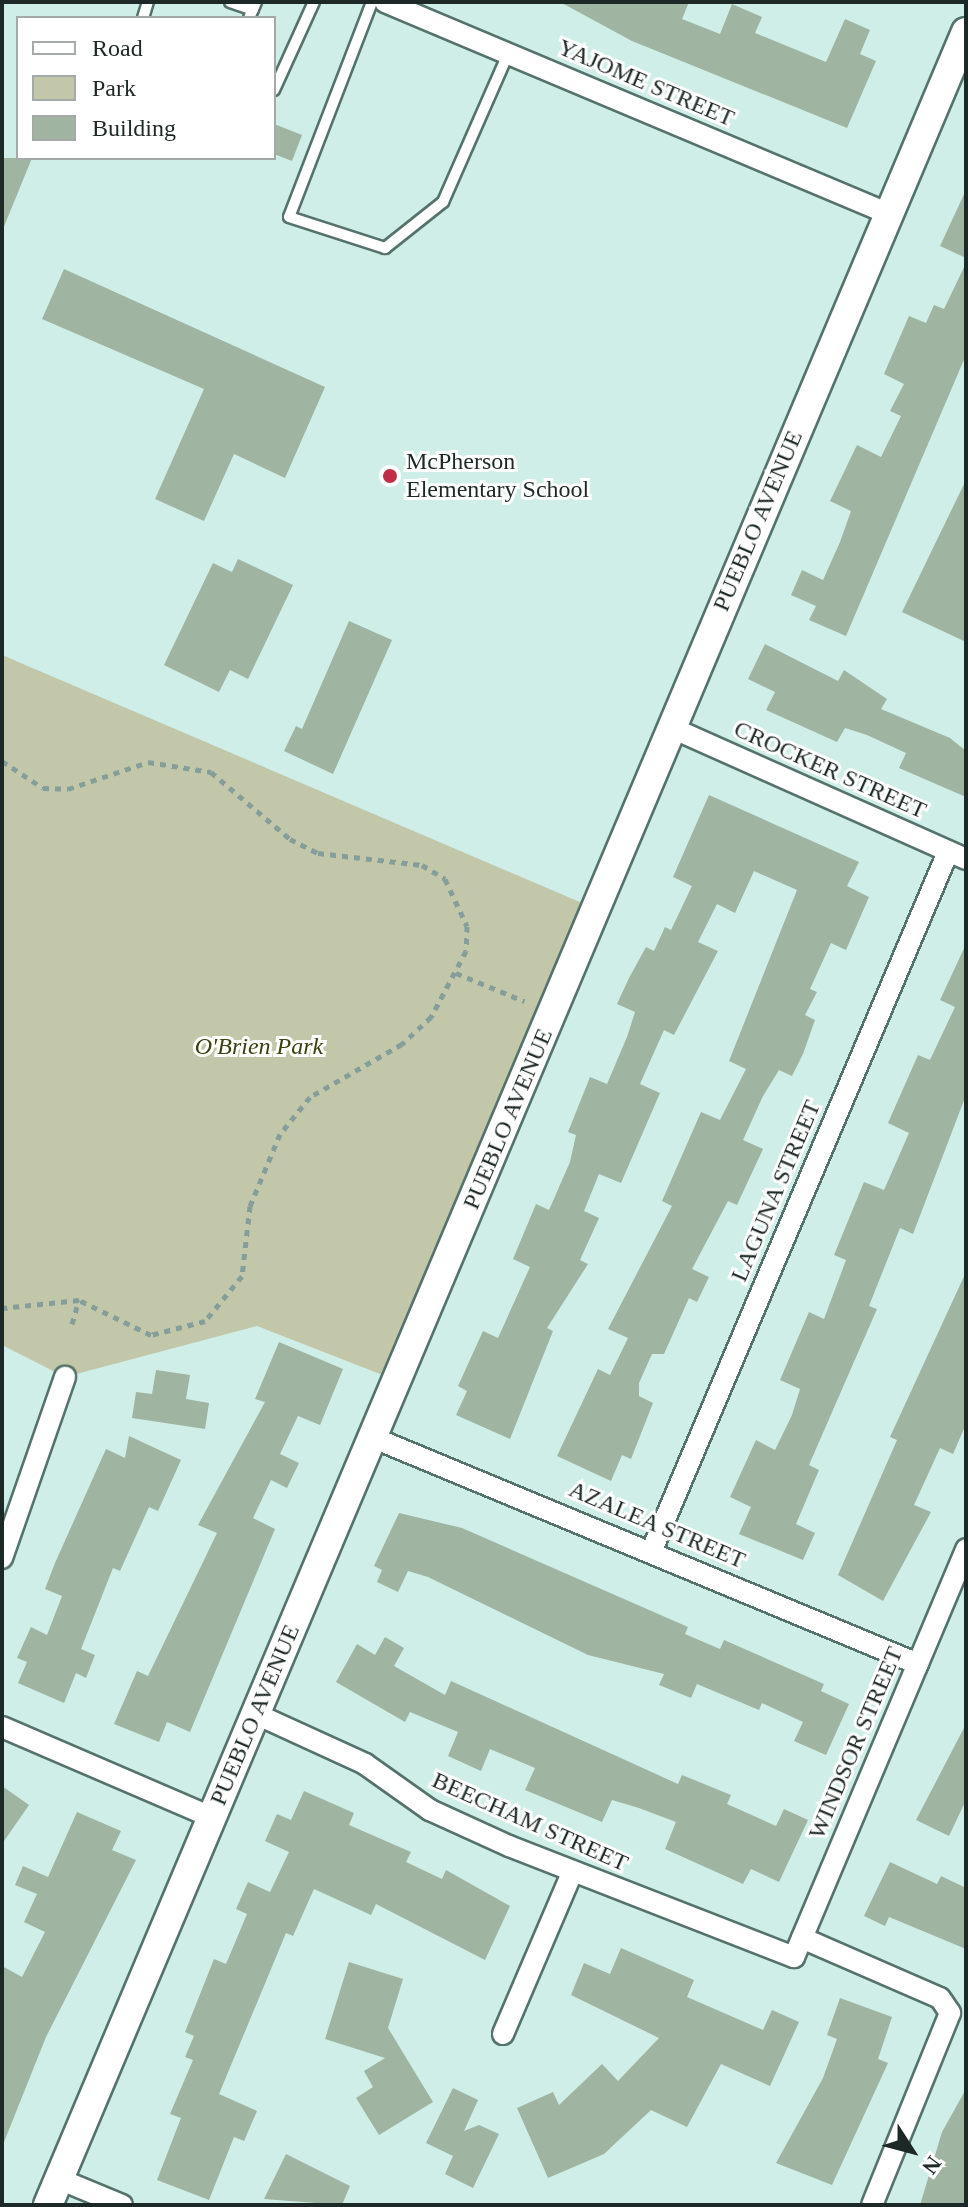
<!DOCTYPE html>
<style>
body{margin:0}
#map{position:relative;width:968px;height:2207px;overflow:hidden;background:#cfeee8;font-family:Georgia,serif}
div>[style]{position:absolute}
.green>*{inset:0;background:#c2c7a9}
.building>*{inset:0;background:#9fb4a1}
.path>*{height:5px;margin-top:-2.5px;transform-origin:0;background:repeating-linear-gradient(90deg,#869e99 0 6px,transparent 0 12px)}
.roads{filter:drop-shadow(2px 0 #55726c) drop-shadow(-2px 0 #55726c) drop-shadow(0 2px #55726c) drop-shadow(0 -2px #55726c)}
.lane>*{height:10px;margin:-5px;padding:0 5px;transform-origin:5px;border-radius:5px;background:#fff}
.street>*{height:20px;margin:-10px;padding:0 10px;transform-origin:10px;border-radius:10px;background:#fff}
.secondary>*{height:28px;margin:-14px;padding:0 14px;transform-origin:14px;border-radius:14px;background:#fff}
.dots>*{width:22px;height:22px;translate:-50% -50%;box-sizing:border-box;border:4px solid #fff;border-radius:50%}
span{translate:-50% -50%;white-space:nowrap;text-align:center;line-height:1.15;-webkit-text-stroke:6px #fff;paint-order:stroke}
.street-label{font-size:24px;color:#1d2926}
.poi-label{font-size:24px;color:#1d2926}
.left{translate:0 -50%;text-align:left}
.park-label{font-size:24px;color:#3b400e;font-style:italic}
.frame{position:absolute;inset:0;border:4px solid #1d2926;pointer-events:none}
.legend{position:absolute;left:16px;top:16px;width:260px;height:144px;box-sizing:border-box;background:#fff;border:2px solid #a5a9a8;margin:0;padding:10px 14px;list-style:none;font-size:24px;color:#1d2926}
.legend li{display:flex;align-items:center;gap:16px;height:40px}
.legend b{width:40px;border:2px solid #a5a9a8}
.north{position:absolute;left:872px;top:2111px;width:80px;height:80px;-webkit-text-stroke:6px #fff;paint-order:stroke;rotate:126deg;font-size:22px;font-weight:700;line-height:32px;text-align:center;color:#1d2926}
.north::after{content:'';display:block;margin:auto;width:28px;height:36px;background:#1d2926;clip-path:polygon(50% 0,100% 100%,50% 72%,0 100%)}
</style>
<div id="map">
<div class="green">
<i style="clip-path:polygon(2px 655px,596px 909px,398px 1381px,257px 1326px,65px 1377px,2px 1345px)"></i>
</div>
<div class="building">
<i style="clip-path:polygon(560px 2px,689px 2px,682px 19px,720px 34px,732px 4px,762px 17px,755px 33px,826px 62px,845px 19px,870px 30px,860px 54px,876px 61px,847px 128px,632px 41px)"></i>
<i style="clip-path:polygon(274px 124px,302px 135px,292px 161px,274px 154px)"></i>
<i style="clip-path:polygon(2px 158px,32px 158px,3px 229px,2px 229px)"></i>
<i style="clip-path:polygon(966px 190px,966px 258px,940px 246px)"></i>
<i style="clip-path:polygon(966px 263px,966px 355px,846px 636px,809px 620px,816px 606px,791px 595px,802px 570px,823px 580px,840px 542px,851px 511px,830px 501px,857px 445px,881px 457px,901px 416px,890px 411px,904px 384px,884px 374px,909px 316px,926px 323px,934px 305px,944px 309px)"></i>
<i style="clip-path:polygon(64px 269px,325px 387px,285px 478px,234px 454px,204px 521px,155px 499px,204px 389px,42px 319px)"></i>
<i style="clip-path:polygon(966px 480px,966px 642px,902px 612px)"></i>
<i style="clip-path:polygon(238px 559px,293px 585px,248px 679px,230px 670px,219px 692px,164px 665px,213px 563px,232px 572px)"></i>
<i style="clip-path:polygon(349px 621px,392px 640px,333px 774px,284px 751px,296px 726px,302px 729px)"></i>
<i style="clip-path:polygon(765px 644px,838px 681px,844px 670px,887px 699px,881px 709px,950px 738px,966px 751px,966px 797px,899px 768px,906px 753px,867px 735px,845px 728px,837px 742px,766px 710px,775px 692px,748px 679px)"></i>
<i style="clip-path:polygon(709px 795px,859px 862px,847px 886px,869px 897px,846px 950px,831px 943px,810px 989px,817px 992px,805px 1015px,815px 1020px,803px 1054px,792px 1076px,779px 1070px,763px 1096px,743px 1140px,763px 1149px,737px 1205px,728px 1201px,692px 1269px,709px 1277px,697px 1302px,689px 1298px,664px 1354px,652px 1354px,639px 1383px,639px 1396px,653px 1403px,631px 1459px,622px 1455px,611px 1481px,557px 1456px,598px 1369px,610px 1375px,628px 1338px,608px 1329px,672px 1206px,662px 1201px,701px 1112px,720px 1120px,746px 1069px,729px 1061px,797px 890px,754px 871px,735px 913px,717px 904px,698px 942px,718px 951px,674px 1035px,664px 1030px,640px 1084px,660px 1093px,621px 1183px,599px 1174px,584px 1211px,599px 1218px,580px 1260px,588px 1264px,547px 1328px,553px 1331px,510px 1439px,456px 1415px,467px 1391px,458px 1386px,483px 1331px,498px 1338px,530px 1267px,513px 1259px,536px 1204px,549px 1210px,570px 1162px,576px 1135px,568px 1132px,590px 1077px,607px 1084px,627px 1037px,635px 1012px,617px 1004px,629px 978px,646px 947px,654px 951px,665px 927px,671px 930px,692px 886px,673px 877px)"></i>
<i style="clip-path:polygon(966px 944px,966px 1095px,913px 1234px,900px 1228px,869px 1306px,877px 1309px,809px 1465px,819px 1470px,796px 1524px,815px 1533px,803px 1560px,739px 1534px,751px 1507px,730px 1497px,756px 1440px,775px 1450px,792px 1415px,800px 1389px,780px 1380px,809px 1312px,824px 1319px,846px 1260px,834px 1255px,864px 1182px,884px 1190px,909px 1133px,888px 1123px,918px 1055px,930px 1060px,955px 1007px,940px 1000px)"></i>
<i style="clip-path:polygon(966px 1272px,966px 1424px,953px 1454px,940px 1448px,914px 1505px,931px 1512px,883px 1601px,838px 1575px,897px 1440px,890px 1437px)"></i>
<i style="clip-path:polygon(279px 1342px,343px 1369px,320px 1425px,298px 1416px,280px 1454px,299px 1463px,287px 1488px,271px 1480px,253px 1518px,275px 1529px,190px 1732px,167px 1722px,159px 1742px,114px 1724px,137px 1671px,148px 1676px,217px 1533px,198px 1525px,265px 1402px,255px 1399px)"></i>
<i style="clip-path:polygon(156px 1370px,190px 1375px,186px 1399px,209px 1403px,205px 1429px,132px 1418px,136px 1392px,152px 1394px)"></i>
<i style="clip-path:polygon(129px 1436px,181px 1460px,158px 1511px,149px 1507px,120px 1571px,113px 1568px,81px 1649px,95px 1655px,86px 1678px,76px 1673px,64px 1703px,18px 1683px,27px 1662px,17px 1658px,31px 1627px,47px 1635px,62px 1596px,45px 1589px,55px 1563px,106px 1449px,125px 1458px)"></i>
<i style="clip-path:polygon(399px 1513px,462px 1528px,688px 1627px,685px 1634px,720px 1649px,724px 1640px,824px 1684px,821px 1691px,849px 1704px,826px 1755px,794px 1741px,803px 1722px,762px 1703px,759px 1710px,697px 1684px,691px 1698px,659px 1685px,664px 1674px,588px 1655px,428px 1577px,408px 1571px,398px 1592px,377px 1582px,382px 1570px,374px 1566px)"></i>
<i style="clip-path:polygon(385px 1637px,404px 1648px,394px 1666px,445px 1695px,451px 1681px,678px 1784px,682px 1775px,731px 1795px,727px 1804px,776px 1826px,784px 1809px,808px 1820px,779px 1882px,751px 1869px,743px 1884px,665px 1849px,676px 1822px,639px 1808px,612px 1800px,602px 1822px,525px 1790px,535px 1768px,490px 1749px,481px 1771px,448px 1756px,458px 1732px,410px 1712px,405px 1722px,336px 1682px,357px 1644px,375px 1655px)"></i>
<i style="clip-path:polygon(966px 1724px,966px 1800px,949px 1836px,916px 1820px)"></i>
<i style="clip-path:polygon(2px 1786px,29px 1805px,2px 1844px)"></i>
<i style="clip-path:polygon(304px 1791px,354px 1813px,349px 1825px,411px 1852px,406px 1862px,442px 1879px,446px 1870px,510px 1906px,485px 1960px,376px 1904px,371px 1915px,314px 1889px,293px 1936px,286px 1933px,219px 2094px,257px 2111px,244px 2141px,234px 2137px,209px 2200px,157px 2180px,181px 2118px,170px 2114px,193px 2060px,185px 2057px,194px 2036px,185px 2032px,214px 1959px,226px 1964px,247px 1914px,236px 1909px,248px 1882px,270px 1892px,289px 1852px,265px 1841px,277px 1814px,291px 1820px)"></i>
<i style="clip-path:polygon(77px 1812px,121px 1831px,112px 1850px,136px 1860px,46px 2037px,2px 2147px,2px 1966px,22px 1977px,45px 1932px,24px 1922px,37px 1894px,15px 1885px,23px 1866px,48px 1877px)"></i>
<i style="clip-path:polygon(890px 1862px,937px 1884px,941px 1876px,966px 1888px,966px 1949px,889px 1917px,885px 1926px,864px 1916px)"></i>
<i style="clip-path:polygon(621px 1948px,694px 1980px,687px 1997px,763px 2030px,772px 2010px,799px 2022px,770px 2086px,721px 2064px,687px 2127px,651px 2110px,604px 2154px,548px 2178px,517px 2108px,553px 2092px,559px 2105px,602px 2064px,618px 2081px,659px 2038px,571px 1995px,584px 1963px,610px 1974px)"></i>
<i style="clip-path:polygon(349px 1962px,403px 1979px,388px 2028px,433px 2102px,379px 2135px,356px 2098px,373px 2087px,364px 2071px,385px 2058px,325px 2039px)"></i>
<i style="clip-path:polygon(840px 1998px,892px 2017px,878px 2059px,888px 2063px,832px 2185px,776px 2163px,823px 2078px,837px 2039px,827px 2035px)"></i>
<i style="clip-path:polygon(453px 2088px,478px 2100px,464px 2131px,479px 2125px,499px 2134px,473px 2188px,445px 2174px,453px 2156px,426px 2143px)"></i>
<i style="clip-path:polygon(966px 2089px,966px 2205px,920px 2205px,942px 2132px)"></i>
<i style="clip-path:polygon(286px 2154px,350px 2186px,342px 2205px,264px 2199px)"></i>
</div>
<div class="path">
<i style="left:2px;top:761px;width:49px;rotate:33.4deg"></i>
<i style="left:43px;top:788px;width:25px;rotate:2deg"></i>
<i style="left:68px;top:789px;width:84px;rotate:-18.6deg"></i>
<i style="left:148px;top:762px;width:64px;rotate:9deg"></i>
<i style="left:211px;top:772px;width:104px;rotate:40.3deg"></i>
<i style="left:290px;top:839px;width:31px;rotate:27deg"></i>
<i style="left:318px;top:853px;width:105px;rotate:6.6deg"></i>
<i style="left:422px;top:865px;width:27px;rotate:31deg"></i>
<i style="left:445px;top:879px;width:52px;rotate:64.9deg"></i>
<i style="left:467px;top:926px;width:25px;rotate:92deg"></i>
<i style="left:466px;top:951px;width:75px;rotate:117.9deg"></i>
<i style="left:431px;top:1017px;width:40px;rotate:137deg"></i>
<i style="left:402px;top:1044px;width:106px;rotate:150.1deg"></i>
<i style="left:310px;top:1097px;width:48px;rotate:129deg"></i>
<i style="left:280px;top:1134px;width:78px;rotate:112.6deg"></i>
<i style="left:250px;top:1206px;width:70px;rotate:96.5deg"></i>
<i style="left:242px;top:1276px;width:58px;rotate:129.4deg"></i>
<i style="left:205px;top:1321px;width:56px;rotate:165.5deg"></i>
<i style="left:151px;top:1335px;width:80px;rotate:-154.1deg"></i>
<i style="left:79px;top:1300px;width:77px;rotate:174.1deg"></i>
<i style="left:456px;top:973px;width:74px;rotate:22.4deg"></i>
<i style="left:72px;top:1324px;width:25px;rotate:-74deg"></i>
</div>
<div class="roads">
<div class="lane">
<i style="left:230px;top:2px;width:24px;rotate:19deg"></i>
<i style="left:372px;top:2px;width:230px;rotate:111.1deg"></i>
<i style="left:289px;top:217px;width:101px;rotate:17.9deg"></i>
<i style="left:385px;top:248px;width:74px;rotate:-38.4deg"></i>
<i style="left:443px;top:202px;width:162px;rotate:-66.3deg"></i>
<i style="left:143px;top:18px;width:17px;rotate:-73deg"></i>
<i style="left:249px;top:18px;width:17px;rotate:-66deg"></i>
<i style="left:274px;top:90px;width:97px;rotate:-65.6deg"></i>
</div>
<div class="street">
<i style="left:385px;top:2px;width:545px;rotate:22.8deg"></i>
<i style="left:672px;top:728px;width:322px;rotate:24deg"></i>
<i style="left:374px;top:1438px;width:589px;rotate:22.56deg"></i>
<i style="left:652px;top:1550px;width:758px;rotate:-67.02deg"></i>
<i style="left:2px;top:1558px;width:192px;rotate:-70.8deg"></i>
<i style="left:256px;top:1714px;width:120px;rotate:24.6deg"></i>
<i style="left:365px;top:1764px;width:80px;rotate:35.3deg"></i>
<i style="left:430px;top:1810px;width:87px;rotate:24.5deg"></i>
<i style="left:509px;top:1846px;width:306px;rotate:21.3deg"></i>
<i style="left:794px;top:1957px;width:443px;rotate:-67.1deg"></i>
<i style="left:2px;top:1727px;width:228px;rotate:23.3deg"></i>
<i style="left:802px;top:1938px;width:150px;rotate:23.5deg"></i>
<i style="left:940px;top:1998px;width:18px;rotate:56deg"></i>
<i style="left:950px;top:2013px;width:207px;rotate:112.1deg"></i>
<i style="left:503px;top:2034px;width:175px;rotate:-66.8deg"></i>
<i style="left:59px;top:2179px;width:68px;rotate:22.4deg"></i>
</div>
<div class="secondary">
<i style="left:48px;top:2205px;width:2359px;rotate:-67.1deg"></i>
</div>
</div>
<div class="dots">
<i style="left:390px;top:476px;background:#be2e46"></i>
</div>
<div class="street-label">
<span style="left:646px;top:83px;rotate:23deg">YAJOME STREET</span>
<span style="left:758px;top:521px;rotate:-67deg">PUEBLO AVENUE</span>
<span style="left:830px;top:770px;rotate:24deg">CROCKER STREET</span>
<span style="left:508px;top:1119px;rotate:-67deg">PUEBLO AVENUE</span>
<span style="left:776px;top:1191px;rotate:-67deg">LAGUNA STREET</span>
<span style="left:657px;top:1525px;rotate:23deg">AZALEA STREET</span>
<span style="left:255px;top:1715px;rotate:-67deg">PUEBLO AVENUE</span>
<span style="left:856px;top:1743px;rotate:-67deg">WINDSOR STREET</span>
<span style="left:530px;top:1822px;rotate:24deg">BEECHAM STREET</span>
</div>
<div class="poi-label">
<span class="left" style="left:406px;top:476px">McPherson<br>Elementary School</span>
</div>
<div class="park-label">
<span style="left:259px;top:1047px">O'Brien Park</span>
</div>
<div class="frame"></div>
<ul class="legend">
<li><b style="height:10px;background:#fff"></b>Road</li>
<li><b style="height:22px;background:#c2c7a9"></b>Park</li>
<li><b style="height:22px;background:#9fb4a1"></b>Building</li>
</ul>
<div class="north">N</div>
</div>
